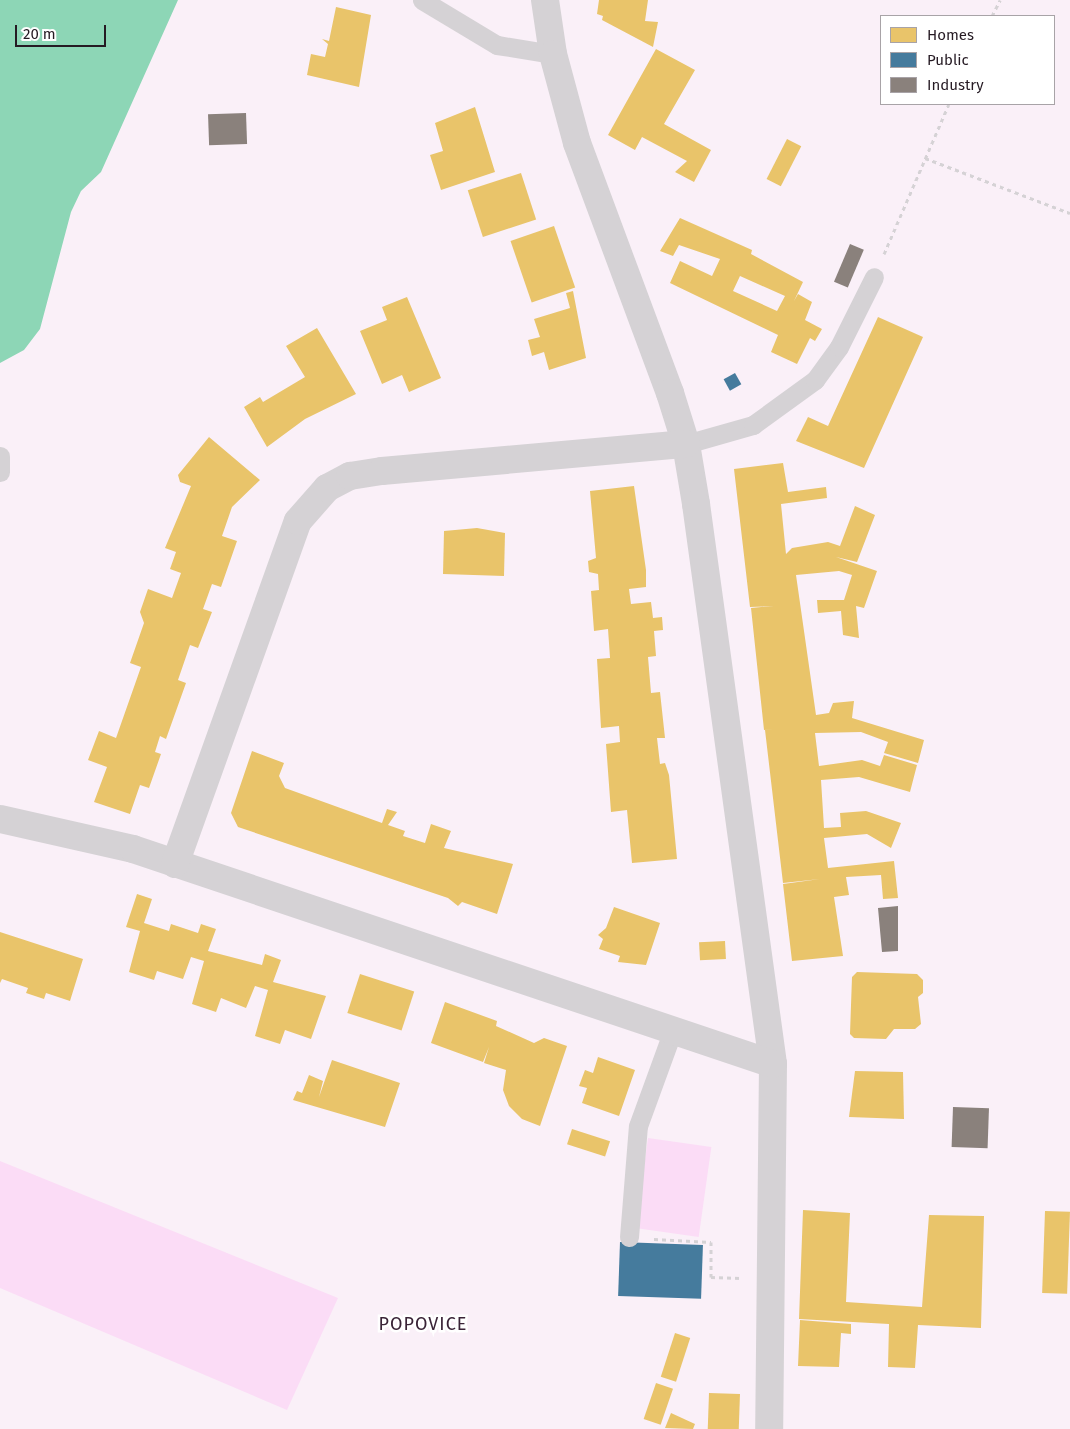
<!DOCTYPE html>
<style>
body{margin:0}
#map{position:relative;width:1070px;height:1429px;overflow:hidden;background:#faf0f8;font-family:"Fira Sans",sans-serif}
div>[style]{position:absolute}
.green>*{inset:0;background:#fbdcf6;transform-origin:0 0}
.water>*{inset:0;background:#8dd6b6}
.homes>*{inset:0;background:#e9c46a;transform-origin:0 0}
.public>*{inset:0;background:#457b9d;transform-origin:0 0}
.industry>*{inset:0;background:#8a817c;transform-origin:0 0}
.path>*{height:3px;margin-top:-1.5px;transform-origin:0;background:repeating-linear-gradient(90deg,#d5d2d5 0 4px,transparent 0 8px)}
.lane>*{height:19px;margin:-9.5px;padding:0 9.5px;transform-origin:9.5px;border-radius:9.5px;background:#d5d2d5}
.street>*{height:28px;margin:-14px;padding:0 14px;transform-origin:14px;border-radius:14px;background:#d5d2d5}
span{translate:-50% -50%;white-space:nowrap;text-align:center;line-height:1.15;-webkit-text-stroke:5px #fff;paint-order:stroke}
.quarter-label{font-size:18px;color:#3a2337;letter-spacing:1px}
.legend{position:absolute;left:880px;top:15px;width:175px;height:90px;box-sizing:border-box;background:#fff;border:1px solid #a8a3a7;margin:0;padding:6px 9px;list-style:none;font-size:15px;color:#251a23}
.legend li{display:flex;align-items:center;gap:10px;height:25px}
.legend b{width:25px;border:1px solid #a8a3a7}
.scale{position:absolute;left:15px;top:25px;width:91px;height:22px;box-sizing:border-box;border:2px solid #251a23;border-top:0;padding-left:6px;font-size:15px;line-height:18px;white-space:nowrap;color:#251a23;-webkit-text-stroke:4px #fff;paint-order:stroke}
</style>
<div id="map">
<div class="green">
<i style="left:648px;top:1138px;width:64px;height:91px;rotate:8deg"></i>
<i style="clip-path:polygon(0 1161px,338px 1298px,287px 1410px,0 1288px)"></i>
</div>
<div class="water">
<i style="clip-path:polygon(0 0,178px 0,101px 172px,81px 191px,71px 212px,40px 329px,24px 350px,0 363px)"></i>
</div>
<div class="homes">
<i style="clip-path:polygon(599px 0,648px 0,645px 21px,658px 22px,653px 47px,602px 20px,603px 16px,597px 14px)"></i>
<i style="clip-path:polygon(336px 7px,371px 15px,359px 87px,307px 75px,311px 54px,325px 57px,328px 44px,322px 39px,329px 41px)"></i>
<i style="clip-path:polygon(656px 49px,695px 70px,664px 124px,711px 150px,694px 182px,675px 172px,687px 161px,642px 137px,635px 150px,608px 135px)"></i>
<i style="clip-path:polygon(475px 107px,495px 172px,441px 190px,430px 155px,443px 151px,435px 123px)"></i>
<i style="left:787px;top:139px;width:16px;height:45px;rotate:27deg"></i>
<i style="left:521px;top:173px;width:49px;height:56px;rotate:72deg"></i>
<i style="clip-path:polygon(evenodd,680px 218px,752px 250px,751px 254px,803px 282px,794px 301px,798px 294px,812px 302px,805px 320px,822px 329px,815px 341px,810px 338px,797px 364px,771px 352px,778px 335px,670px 283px,680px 261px,712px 276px,720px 259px,679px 245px,673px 256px,660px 251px,680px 218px,740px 276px,785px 296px,777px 311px,733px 291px,740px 276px)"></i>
<i style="left:554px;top:226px;width:65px;height:46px;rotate:71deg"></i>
<i style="clip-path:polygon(573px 291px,586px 358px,549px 370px,544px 352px,532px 356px,528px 340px,540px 337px,534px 319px,570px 308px,566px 293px)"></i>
<i style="clip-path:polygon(407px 297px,441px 378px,409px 392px,402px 375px,382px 384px,360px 331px,387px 320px,382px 307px)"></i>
<i style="clip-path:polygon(878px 317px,923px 337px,864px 468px,796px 441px,808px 417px,828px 426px)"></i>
<i style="clip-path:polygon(317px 328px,356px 394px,305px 419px,267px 447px,244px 407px,260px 397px,263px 402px,305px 377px,286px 346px)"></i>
<i style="clip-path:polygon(209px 437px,260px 480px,232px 507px,222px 536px,237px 541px,221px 587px,212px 584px,203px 609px,212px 612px,198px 648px,190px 645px,178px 680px,186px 683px,166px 739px,160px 736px,155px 752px,161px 754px,149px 788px,140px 785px,130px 814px,94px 802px,107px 767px,88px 760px,99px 731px,116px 738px,141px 667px,130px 663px,144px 623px,140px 612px,148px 589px,172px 598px,181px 573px,170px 569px,176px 552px,165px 548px,191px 486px,180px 482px,178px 475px)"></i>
<i style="clip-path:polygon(783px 463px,788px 492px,826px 487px,827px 498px,781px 504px,786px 554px,792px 548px,828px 542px,840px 546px,837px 554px,855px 506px,875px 515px,857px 562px,836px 557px,877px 571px,864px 608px,856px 606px,859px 638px,843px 635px,841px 611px,818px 613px,817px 600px,844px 600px,852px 575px,839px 571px,796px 575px,816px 715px,829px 713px,833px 703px,854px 701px,852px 718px,924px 740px,918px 763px,884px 753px,888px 742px,861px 732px,815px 733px,819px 766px,862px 760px,880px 766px,884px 755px,917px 765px,910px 792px,859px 777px,821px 780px,824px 828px,841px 827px,840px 813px,866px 811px,901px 823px,891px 848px,867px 834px,824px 838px,828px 868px,894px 861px,898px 898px,883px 899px,881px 875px,846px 877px,849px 895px,834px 897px,843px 956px,792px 961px,783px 884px,820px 879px,783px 883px,765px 730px,775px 729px,764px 730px,751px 608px,774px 606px,750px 607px,734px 469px)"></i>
<i style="clip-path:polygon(634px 486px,646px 570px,646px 587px,629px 589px,631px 604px,651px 602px,653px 618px,662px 617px,663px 630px,654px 631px,656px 656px,648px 657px,651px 693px,660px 692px,665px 738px,657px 738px,660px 764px,665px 763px,669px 775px,677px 859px,632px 863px,627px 810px,611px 812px,606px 744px,620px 742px,619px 726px,601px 728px,597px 659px,610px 658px,608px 629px,594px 631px,591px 591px,599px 590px,598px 574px,589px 572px,588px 561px,596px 558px,590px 491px)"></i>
<i style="clip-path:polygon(477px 528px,505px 533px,504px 576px,443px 574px,444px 531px)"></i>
<i style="clip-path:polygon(252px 751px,284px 763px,279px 776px,285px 788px,382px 823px,387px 809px,397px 812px,388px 825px,405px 831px,403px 836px,425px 843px,431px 824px,451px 831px,444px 848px,513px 864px,497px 914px,462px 902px,458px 906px,448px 898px,238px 827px,231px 813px)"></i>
<i style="clip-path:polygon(137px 894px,152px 899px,144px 923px,169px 931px,171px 924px,198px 933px,201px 924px,216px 929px,208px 951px,262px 965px,265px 954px,281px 960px,273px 982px,326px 996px,311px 1039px,285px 1030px,280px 1044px,255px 1036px,268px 990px,255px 986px,246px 1008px,221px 998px,216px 1012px,192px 1004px,204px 961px,191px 957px,183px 979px,157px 971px,154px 980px,129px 972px,140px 931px,126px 927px)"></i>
<i style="clip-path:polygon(614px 907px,660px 923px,646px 965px,618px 962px,620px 956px,599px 949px,603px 939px,598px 935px,606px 928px)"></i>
<i style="clip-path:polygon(0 932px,83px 959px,70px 1001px,46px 993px,44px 999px,26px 993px,28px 988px,2px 979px,0 983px)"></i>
<i style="left:725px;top:941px;width:18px;height:26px;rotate:87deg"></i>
<i style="clip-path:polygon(857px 972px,917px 974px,923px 980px,923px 993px,918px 997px,921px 1024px,915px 1029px,894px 1029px,886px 1039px,854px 1038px,850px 1034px,852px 977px)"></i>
<i style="left:360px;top:974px;width:57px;height:41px;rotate:18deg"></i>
<i style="clip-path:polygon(445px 1002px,497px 1021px,496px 1026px,534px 1043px,544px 1038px,567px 1046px,540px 1126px,522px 1119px,509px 1106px,503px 1090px,506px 1070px,484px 1063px,489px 1047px,483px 1062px,431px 1043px)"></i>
<i style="clip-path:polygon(598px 1057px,635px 1070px,619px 1116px,582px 1103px,587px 1088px,579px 1086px,585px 1070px,593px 1073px)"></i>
<i style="clip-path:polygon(332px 1060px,400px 1083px,385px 1127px,293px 1100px,297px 1091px,302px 1093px,309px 1075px,323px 1081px,319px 1097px)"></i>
<i style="clip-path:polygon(855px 1071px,903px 1072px,904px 1119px,849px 1117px)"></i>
<i style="left:572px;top:1129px;width:40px;height:16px;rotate:18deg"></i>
<i style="clip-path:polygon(803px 1210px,850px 1213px,846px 1302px,922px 1307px,929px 1215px,984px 1216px,981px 1328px,918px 1325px,915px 1368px,888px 1367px,889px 1324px,799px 1319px)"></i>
<i style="left:1045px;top:1211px;width:25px;height:82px;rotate:2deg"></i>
<i style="clip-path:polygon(800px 1320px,851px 1324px,851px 1334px,841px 1333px,839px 1367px,798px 1366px)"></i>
<i style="left:675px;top:1333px;width:16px;height:46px;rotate:18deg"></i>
<i style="left:656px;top:1383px;width:18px;height:38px;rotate:19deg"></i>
<i style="left:709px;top:1393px;width:31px;height:36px;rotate:2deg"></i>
<i style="clip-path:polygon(671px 1413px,695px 1424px,693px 1429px,665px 1428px)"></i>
</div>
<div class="public">
<i style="left:735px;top:373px;width:13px;height:13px;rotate:61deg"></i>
<i style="left:620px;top:1242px;width:83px;height:54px;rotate:2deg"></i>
</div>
<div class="industry">
<i style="left:246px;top:113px;width:31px;height:38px;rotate:88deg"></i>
<i style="left:850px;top:244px;width:15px;height:41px;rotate:23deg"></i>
<i style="clip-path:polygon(898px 906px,898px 951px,882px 952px,878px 908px)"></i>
<i style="left:953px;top:1107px;width:36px;height:40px;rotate:2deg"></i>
</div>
<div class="path">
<i style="left:992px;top:16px;width:18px;rotate:-63deg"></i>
<i style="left:925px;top:158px;width:155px;rotate:20.8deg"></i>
<i style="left:884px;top:254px;width:163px;rotate:-66.6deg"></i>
<i style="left:654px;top:1239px;width:57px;rotate:3deg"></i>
<i style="left:711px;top:1242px;width:35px;rotate:90deg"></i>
<i style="left:711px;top:1277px;width:30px;rotate:2deg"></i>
</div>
<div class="lane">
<i style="left:422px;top:0;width:87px;rotate:31deg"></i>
<i style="left:497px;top:45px;width:57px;rotate:9.1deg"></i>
<i style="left:686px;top:444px;width:70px;rotate:-15.8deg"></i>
<i style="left:753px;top:425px;width:77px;rotate:-36deg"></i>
<i style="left:815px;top:380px;width:41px;rotate:-54deg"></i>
<i style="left:839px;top:347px;width:78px;rotate:-63.4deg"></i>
<i style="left:0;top:456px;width:16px;rotate:90deg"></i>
<i style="left:629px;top:1237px;width:111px;rotate:-85.4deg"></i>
<i style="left:638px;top:1126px;width:102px;rotate:-70deg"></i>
</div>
<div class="street">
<i style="left:545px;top:0;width:55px;rotate:81.6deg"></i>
<i style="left:553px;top:54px;width:92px;rotate:74.9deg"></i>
<i style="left:577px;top:143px;width:267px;rotate:69.6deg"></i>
<i style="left:670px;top:393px;width:53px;rotate:72.6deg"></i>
<i style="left:686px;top:444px;width:61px;rotate:80.5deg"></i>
<i style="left:696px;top:504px;width:565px;rotate:82.17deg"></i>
<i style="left:773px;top:1064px;width:365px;rotate:90.6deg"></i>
<i style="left:0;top:819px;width:136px;rotate:12.7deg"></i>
<i style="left:133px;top:849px;width:675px;rotate:18.57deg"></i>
<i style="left:175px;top:864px;width:364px;rotate:-70.3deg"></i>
<i style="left:298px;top:521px;width:44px;rotate:-48.7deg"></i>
<i style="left:327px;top:488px;width:26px;rotate:-28deg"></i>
<i style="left:350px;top:476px;width:32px;rotate:-9deg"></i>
<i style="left:382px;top:471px;width:305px;rotate:-5.1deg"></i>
</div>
<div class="quarter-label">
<span style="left:423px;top:1324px">POPOVICE</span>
</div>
<ul class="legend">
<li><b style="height:14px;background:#e9c46a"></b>Homes</li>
<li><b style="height:14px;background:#457b9d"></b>Public</li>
<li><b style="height:14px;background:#8a817c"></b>Industry</li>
</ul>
<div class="scale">20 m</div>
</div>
